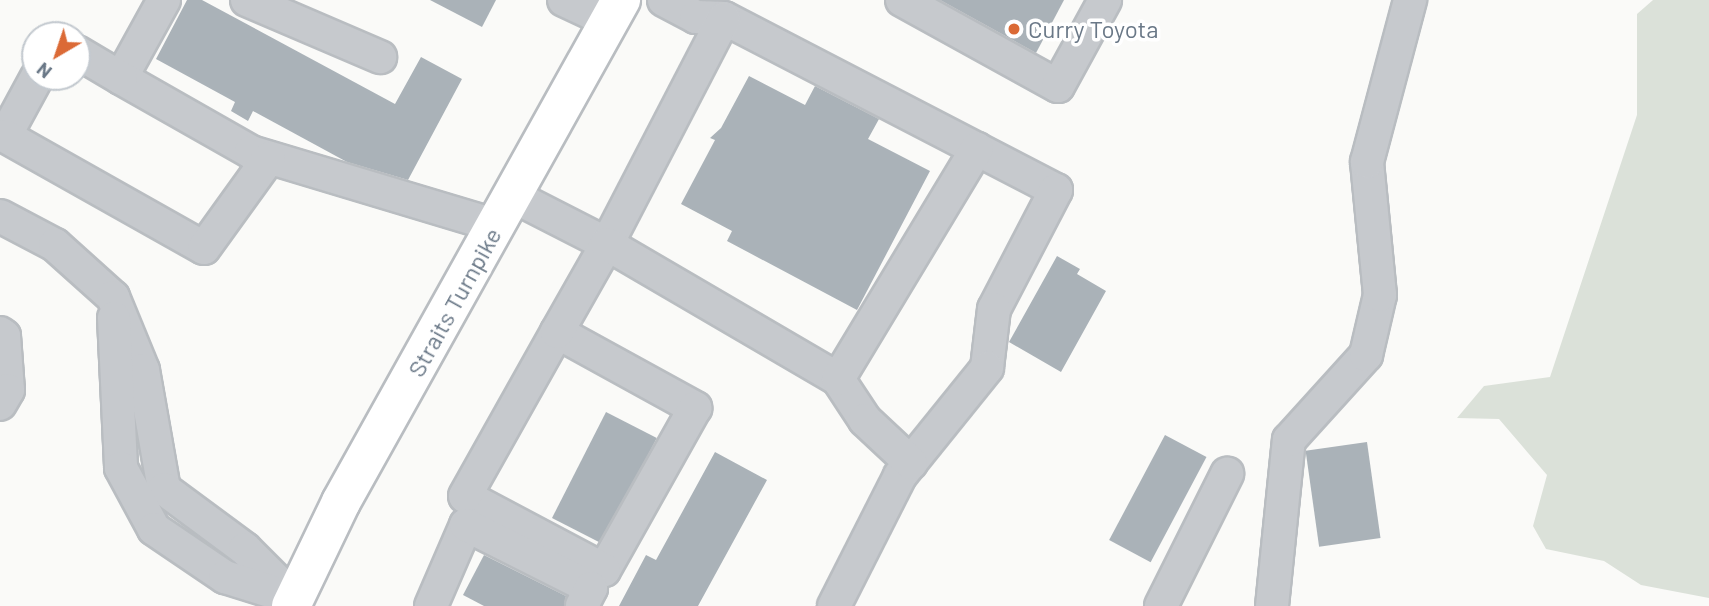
<!DOCTYPE html>
<style>
body{margin:0}
#map{position:relative;width:1709px;height:606px;overflow:hidden;background:#fafaf8;font-family:Barlow,sans-serif}
div>[style]{position:absolute}
.green>*{inset:0;background:#dbe1d9}
.building>*{inset:0;background:#aab2b8;transform-origin:0 0}
.roads{filter:drop-shadow(2px 0 #b9bdc1) drop-shadow(-2px 0 #b9bdc1) drop-shadow(0 2px #b9bdc1) drop-shadow(0 -2px #b9bdc1)}
.minor>*{height:32px;margin:-16px;padding:0 16px;transform-origin:16px;border-radius:16px;background:#c6c9cd}
.major>*{height:38px;margin:-19px;padding:0 19px;transform-origin:19px;border-radius:19px;background:#fff}
.dots>*{width:19px;height:19px;translate:-50% -50%;box-sizing:border-box;border:4px solid #fff;border-radius:50%}
span{translate:-50% -50%;white-space:nowrap;text-align:center;line-height:1.15;-webkit-text-stroke:7px #fff;paint-order:stroke}
.poi-label{font-size:24px;color:#6a7887}
.left{translate:0 -50%;text-align:left}
.street-label{font-size:24px;color:#6a7887}
.north{position:absolute;left:21px;top:21px;width:70px;height:70px;box-sizing:border-box;background:#fff;border:2px solid #c3c9cf;border-radius:50%;rotate:219deg;font-size:19px;font-weight:700;line-height:28px;text-align:center;color:#6a7887}
.north::after{content:'';display:block;margin:auto;width:24px;height:32px;background:#db6a36;clip-path:polygon(50% 0,100% 100%,50% 72%,0 100%)}
</style>
<div id="map">
<div class="green">
<i style="clip-path:polygon(1653px 0,1709px 0,1709px 598px,1641px 585px,1604px 561px,1546px 549px,1533px 526px,1547px 475px,1499px 419px,1457px 418px,1484px 386px,1550px 377px,1637px 115px,1637px 14px)"></i>
</div>
<div class="building">
<i style="clip-path:polygon(187px 0,202px 0,395px 104px,421px 57px,462px 79px,408px 180px,347px 162px,253px 111px,248px 121px,231px 111px,235px 102px,156px 59px)"></i>
<i style="clip-path:polygon(430px 0,496px 0,482px 27px)"></i>
<i style="clip-path:polygon(940px 0,1064px 0,1036px 53px)"></i>
<i style="clip-path:polygon(749px 76px,805px 105px,815px 86px,879px 119px,868px 139px,930px 171px,857px 310px,727px 241px,732px 231px,681px 204px,715px 140px,710px 138px,721px 128px)"></i>
<i style="clip-path:polygon(1057px 256px,1080px 269px,1077px 274px,1106px 291px,1061px 372px,1009px 342px)"></i>
<i style="left:606px;top:412px;width:57px;height:119px;rotate:27deg"></i>
<i style="left:1165px;top:435px;width:47px;height:119px;rotate:28deg"></i>
<i style="left:1367px;top:442px;width:97px;height:62px;rotate:82deg"></i>
<i style="clip-path:polygon(715px 452px,767px 480px,698px 606px,619px 606px,646px 555px,656px 560px)"></i>
<i style="clip-path:polygon(484px 555px,566px 596px,564px 606px,484px 606px,463px 595px)"></i>
</div>
<div class="roads">
<div class="minor">
<i style="left:164px;top:0;width:89px;rotate:118.9deg"></i>
<i style="left:121px;top:78px;width:150px;rotate:29.6deg"></i>
<i style="left:251px;top:152px;width:257px;rotate:16.7deg"></i>
<i style="left:247px;top:0;width:145px;rotate:23.2deg"></i>
<i style="left:564px;top:0;width:50px;rotate:25deg"></i>
<i style="left:664px;top:0;width:36px;rotate:28deg"></i>
<i style="left:696px;top:17px;width:28px;rotate:2deg"></i>
<i style="left:724px;top:18px;width:374px;rotate:27.4deg"></i>
<i style="left:1056px;top:190px;width:134px;rotate:117.5deg"></i>
<i style="left:994px;top:309px;width:59px;rotate:96.8deg"></i>
<i style="left:987px;top:368px;width:139px;rotate:128.9deg"></i>
<i style="left:900px;top:476px;width:146px;rotate:116.9deg"></i>
<i style="left:902px;top:0;width:178px;rotate:28.9deg"></i>
<i style="left:1058px;top:86px;width:98px;rotate:-61.3deg"></i>
<i style="left:77px;top:52px;width:51px;rotate:30.6deg"></i>
<i style="left:37px;top:77px;width:67px;rotate:118.5deg"></i>
<i style="left:5px;top:136px;width:228px;rotate:29.4deg"></i>
<i style="left:204px;top:248px;width:111px;rotate:-54.2deg"></i>
<i style="left:513px;top:196px;width:106px;rotate:27.1deg"></i>
<i style="left:607px;top:244px;width:254px;rotate:-62.6deg"></i>
<i style="left:0;top:216px;width:62px;rotate:27.8deg"></i>
<i style="left:55px;top:245px;width:78px;rotate:41.9deg"></i>
<i style="left:113px;top:297px;width:79px;rotate:67.7deg"></i>
<i style="left:143px;top:370px;width:121px;rotate:80deg"></i>
<i style="left:164px;top:489px;width:101px;rotate:36.5deg"></i>
<i style="left:245px;top:549px;width:71px;rotate:45deg"></i>
<i style="left:114px;top:318px;width:150px;rotate:87.3deg"></i>
<i style="left:121px;top:468px;width:69px;rotate:61.6deg"></i>
<i style="left:154px;top:529px;width:86px;rotate:34.1deg"></i>
<i style="left:225px;top:577px;width:67px;rotate:17.4deg"></i>
<i style="left:557px;top:332px;width:158px;rotate:28.8deg"></i>
<i style="left:695px;top:408px;width:186px;rotate:119.3deg"></i>
<i style="left:604px;top:570px;width:157px;rotate:-152deg"></i>
<i style="left:465px;top:496px;width:188px;rotate:-60.7deg"></i>
<i style="left:557px;top:332px;width:101px;rotate:-60.4deg"></i>
<i style="left:607px;top:244px;width:268px;rotate:30.3deg"></i>
<i style="left:838px;top:379px;width:49px;rotate:56.6deg"></i>
<i style="left:865px;top:420px;width:63px;rotate:43.1deg"></i>
<i style="left:0;top:333px;width:5px;rotate:37deg"></i>
<i style="left:4px;top:336px;width:54px;rotate:85.8deg"></i>
<i style="left:8px;top:390px;width:16px;rotate:120deg"></i>
<i style="left:838px;top:379px;width:269px;rotate:-58.9deg"></i>
<i style="left:431px;top:606px;width:88px;rotate:-66.6deg"></i>
<i style="left:466px;top:525px;width:140px;rotate:26.7deg"></i>
<i style="left:591px;top:588px;width:20px;rotate:117deg"></i>
<i style="left:1161px;top:606px;width:148px;rotate:-63.4deg"></i>
<i style="left:1272px;top:606px;width:167px;rotate:-84.2deg"></i>
<i style="left:1289px;top:440px;width:115px;rotate:-47.8deg"></i>
<i style="left:1366px;top:355px;width:62px;rotate:-76.9deg"></i>
<i style="left:1380px;top:295px;width:134px;rotate:-95.6deg"></i>
<i style="left:1367px;top:162px;width:168px;rotate:-75.1deg"></i>
</div>
<div class="major">
<i style="left:291px;top:606px;width:115px;rotate:-64.3deg"></i>
<i style="left:341px;top:502px;width:575px;rotate:-60.85deg"></i>
</div>
</div>
<div class="dots">
<i style="left:1014px;top:29px;background:#db6a36"></i>
</div>
<div class="poi-label">
<span class="left" style="left:1028px;top:29px">Curry Toyota</span>
</div>
<div class="street-label">
<span style="left:454px;top:302px;rotate:-61deg">Straits Turnpike</span>
</div>
<div class="north">N</div>
</div>
